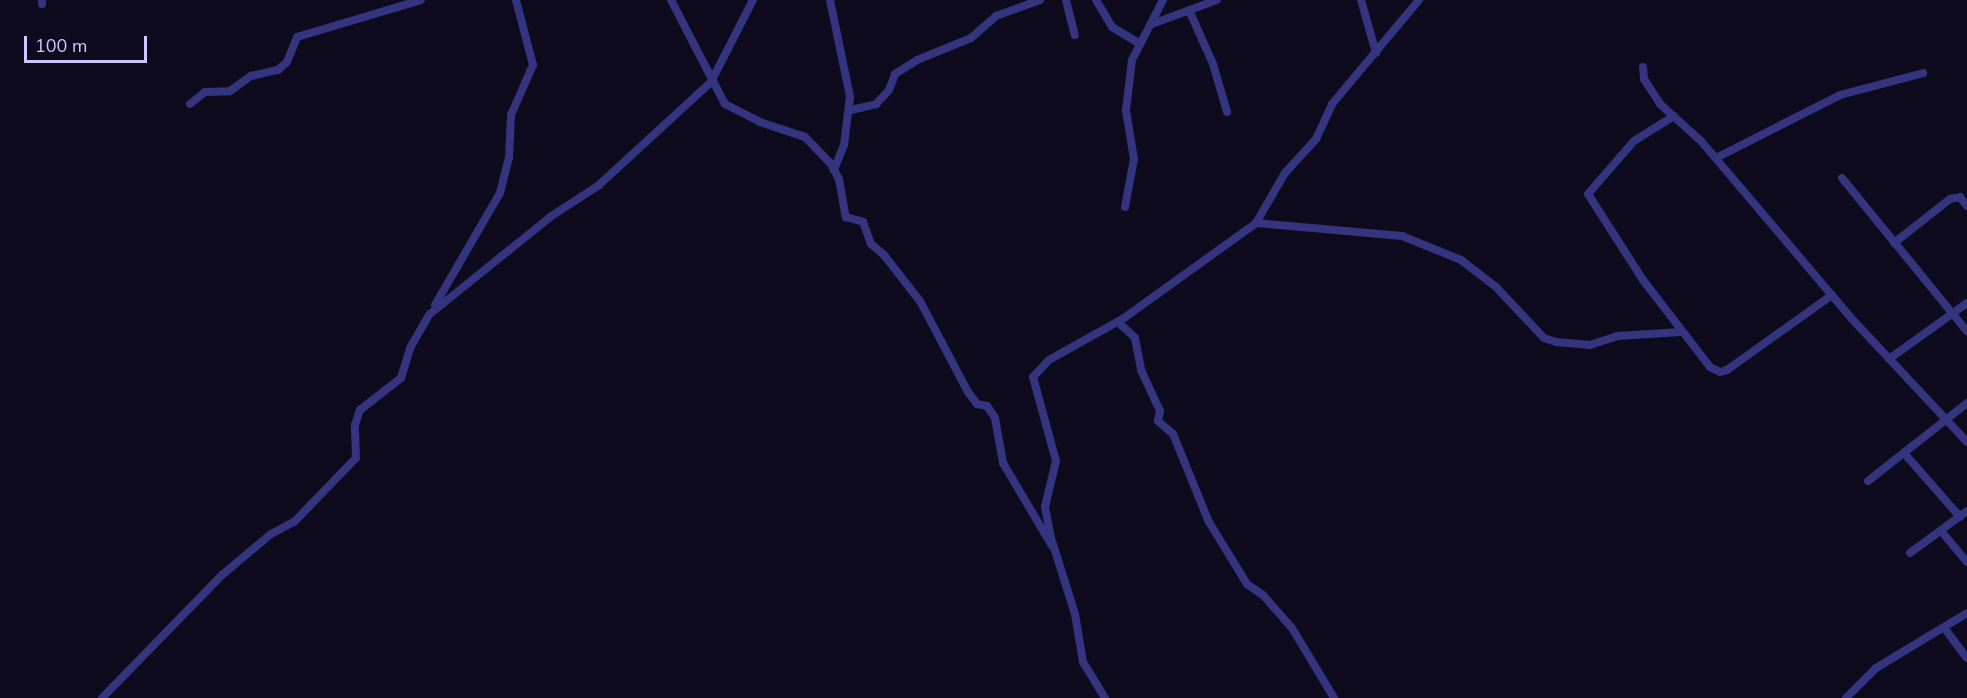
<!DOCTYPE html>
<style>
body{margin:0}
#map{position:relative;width:1967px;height:698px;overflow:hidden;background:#0e0b1e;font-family:"Nunito Sans",sans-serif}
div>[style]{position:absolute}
.minor>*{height:8px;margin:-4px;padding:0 4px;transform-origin:4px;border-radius:4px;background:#34347f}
span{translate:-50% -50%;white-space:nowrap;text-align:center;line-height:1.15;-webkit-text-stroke:5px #0e0b1e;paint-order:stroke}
.scale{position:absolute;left:24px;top:36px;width:123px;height:27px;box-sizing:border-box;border:3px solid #cdc8ff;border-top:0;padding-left:8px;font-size:18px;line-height:21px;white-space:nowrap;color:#cdc8ff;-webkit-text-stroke:4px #0e0b1e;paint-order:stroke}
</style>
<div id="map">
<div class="minor">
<i style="left:42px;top:0;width:4px;rotate:90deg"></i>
<i style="left:671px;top:0;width:117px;rotate:62.6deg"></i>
<i style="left:725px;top:104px;width:39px;rotate:27deg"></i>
<i style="left:760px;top:122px;width:47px;rotate:18.4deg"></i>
<i style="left:805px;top:137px;width:37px;rotate:46deg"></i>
<i style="left:831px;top:164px;width:17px;rotate:62deg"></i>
<i style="left:839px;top:179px;width:39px;rotate:80deg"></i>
<i style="left:846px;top:217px;width:18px;rotate:16deg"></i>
<i style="left:863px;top:222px;width:23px;rotate:70deg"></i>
<i style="left:871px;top:244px;width:17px;rotate:40deg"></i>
<i style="left:884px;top:255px;width:58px;rotate:52deg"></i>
<i style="left:920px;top:301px;width:103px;rotate:62.2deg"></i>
<i style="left:968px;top:392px;width:15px;rotate:53deg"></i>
<i style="left:977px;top:404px;width:10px;rotate:11deg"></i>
<i style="left:987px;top:406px;width:14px;rotate:56deg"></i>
<i style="left:995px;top:418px;width:46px;rotate:79.9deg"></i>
<i style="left:1003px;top:463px;width:96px;rotate:59.4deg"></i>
<i style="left:830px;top:0;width:99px;rotate:78.3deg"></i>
<i style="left:850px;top:97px;width:48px;rotate:97.1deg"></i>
<i style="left:844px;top:145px;width:27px;rotate:112deg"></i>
<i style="left:1066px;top:0;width:36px;rotate:76deg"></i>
<i style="left:1096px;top:0;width:31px;rotate:59deg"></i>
<i style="left:1112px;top:27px;width:31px;rotate:31deg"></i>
<i style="left:1361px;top:0;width:55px;rotate:74.2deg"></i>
<i style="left:1189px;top:10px;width:59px;rotate:66deg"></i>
<i style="left:1213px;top:64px;width:50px;rotate:73.7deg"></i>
<i style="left:1152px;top:24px;width:69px;rotate:-20.3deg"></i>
<i style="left:1643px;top:67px;width:12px;rotate:85deg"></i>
<i style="left:1644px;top:79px;width:30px;rotate:57deg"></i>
<i style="left:1660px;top:104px;width:55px;rotate:42.1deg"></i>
<i style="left:1701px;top:141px;width:233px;rotate:49.7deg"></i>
<i style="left:1852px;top:319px;width:168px;rotate:46.9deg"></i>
<i style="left:190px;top:104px;width:19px;rotate:-39deg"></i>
<i style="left:205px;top:92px;width:25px;rotate:-2deg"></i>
<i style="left:230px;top:91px;width:26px;rotate:-36deg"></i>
<i style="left:251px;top:76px;width:28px;rotate:-13deg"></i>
<i style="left:278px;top:70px;width:12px;rotate:-42deg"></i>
<i style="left:287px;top:62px;width:27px;rotate:-68deg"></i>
<i style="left:297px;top:37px;width:129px;rotate:-16.6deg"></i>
<i style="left:851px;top:110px;width:26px;rotate:-13deg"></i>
<i style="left:876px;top:104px;width:19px;rotate:-47deg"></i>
<i style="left:889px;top:90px;width:17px;rotate:-69deg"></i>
<i style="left:895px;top:74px;width:26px;rotate:-32deg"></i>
<i style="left:917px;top:60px;width:58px;rotate:-22.2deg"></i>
<i style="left:971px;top:38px;width:33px;rotate:-41deg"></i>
<i style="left:996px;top:16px;width:47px;rotate:-20deg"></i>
<i style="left:1674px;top:116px;width:47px;rotate:148deg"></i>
<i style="left:1634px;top:141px;width:70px;rotate:131deg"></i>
<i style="left:1588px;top:194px;width:102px;rotate:57.4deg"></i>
<i style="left:1643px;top:280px;width:110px;rotate:52.4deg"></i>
<i style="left:1710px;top:367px;width:11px;rotate:27deg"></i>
<i style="left:1720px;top:372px;width:7px;rotate:-16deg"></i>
<i style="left:1727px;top:370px;width:129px;rotate:-35.5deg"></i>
<i style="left:1716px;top:158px;width:139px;rotate:-26.9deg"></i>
<i style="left:1840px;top:95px;width:86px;rotate:-14.8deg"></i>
<i style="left:1842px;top:178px;width:198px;rotate:50.8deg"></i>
<i style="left:1125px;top:207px;width:49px;rotate:-79.4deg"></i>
<i style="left:1134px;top:159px;width:50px;rotate:-99.3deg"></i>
<i style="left:1126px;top:110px;width:50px;rotate:-83.2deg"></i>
<i style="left:1132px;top:60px;width:68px;rotate:-62.7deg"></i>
<i style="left:1256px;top:223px;width:58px;rotate:-59.9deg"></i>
<i style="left:1285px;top:173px;width:46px;rotate:-47.6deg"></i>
<i style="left:1316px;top:139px;width:38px;rotate:-65deg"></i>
<i style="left:1332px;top:104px;width:136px;rotate:-50.1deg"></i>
<i style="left:1894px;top:243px;width:71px;rotate:-38.2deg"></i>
<i style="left:1950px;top:199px;width:10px;rotate:-11deg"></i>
<i style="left:1960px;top:197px;width:11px;rotate:52deg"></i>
<i style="left:435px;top:305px;width:129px;rotate:-59.9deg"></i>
<i style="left:500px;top:193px;width:36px;rotate:-76deg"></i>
<i style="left:509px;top:158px;width:43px;rotate:-87.3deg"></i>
<i style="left:511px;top:115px;width:55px;rotate:-66.3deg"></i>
<i style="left:533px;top:65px;width:67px;rotate:-104.7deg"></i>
<i style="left:1118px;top:322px;width:23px;rotate:43deg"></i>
<i style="left:1135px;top:338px;width:33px;rotate:79deg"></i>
<i style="left:1141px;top:370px;width:45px;rotate:65.1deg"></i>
<i style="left:1160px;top:411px;width:10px;rotate:101deg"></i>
<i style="left:1158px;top:421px;width:20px;rotate:41deg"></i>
<i style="left:1173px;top:434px;width:95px;rotate:67.8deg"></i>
<i style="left:1209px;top:522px;width:73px;rotate:58.5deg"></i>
<i style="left:1247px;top:584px;width:19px;rotate:35deg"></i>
<i style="left:1263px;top:595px;width:44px;rotate:48.7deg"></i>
<i style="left:1292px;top:628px;width:82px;rotate:59deg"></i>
<i style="left:1889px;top:359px;width:96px;rotate:-35.7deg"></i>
<i style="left:1904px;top:453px;width:85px;rotate:48.8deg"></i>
<i style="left:1868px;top:481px;width:126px;rotate:-38.2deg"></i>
<i style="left:1941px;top:531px;width:40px;rotate:50deg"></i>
<i style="left:1910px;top:553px;width:71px;rotate:-36.4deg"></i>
<i style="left:1945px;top:629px;width:36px;rotate:53deg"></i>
<i style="left:102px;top:698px;width:172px;rotate:-45.7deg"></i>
<i style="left:222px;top:575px;width:64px;rotate:-39.9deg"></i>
<i style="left:271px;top:534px;width:26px;rotate:-28deg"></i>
<i style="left:294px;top:522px;width:89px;rotate:-45.9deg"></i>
<i style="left:356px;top:458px;width:33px;rotate:-92deg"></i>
<i style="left:355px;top:425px;width:16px;rotate:-72deg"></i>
<i style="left:360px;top:410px;width:52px;rotate:-38deg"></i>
<i style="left:401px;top:378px;width:31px;rotate:-73deg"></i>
<i style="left:410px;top:348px;width:39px;rotate:-60deg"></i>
<i style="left:430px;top:314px;width:154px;rotate:-38.9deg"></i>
<i style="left:550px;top:217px;width:59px;rotate:-33.1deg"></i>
<i style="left:599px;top:185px;width:152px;rotate:-42.6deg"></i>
<i style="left:711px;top:82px;width:92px;rotate:-62.9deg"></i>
<i style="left:1105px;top:698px;width:42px;rotate:-121.4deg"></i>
<i style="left:1083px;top:662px;width:49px;rotate:-99.5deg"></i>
<i style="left:1075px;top:614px;width:80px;rotate:-107.5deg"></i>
<i style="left:1051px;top:538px;width:32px;rotate:-101deg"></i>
<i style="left:1045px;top:507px;width:47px;rotate:-76.6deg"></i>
<i style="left:1056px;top:461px;width:87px;rotate:-105.3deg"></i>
<i style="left:1033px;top:377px;width:23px;rotate:-47deg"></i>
<i style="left:1049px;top:360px;width:86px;rotate:-29.2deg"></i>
<i style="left:1124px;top:318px;width:163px;rotate:-35.7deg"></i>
<i style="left:1256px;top:223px;width:147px;rotate:5.1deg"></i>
<i style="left:1402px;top:236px;width:64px;rotate:22.1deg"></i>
<i style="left:1461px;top:260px;width:44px;rotate:37.6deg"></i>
<i style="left:1496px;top:287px;width:70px;rotate:46.7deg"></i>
<i style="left:1544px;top:338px;width:13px;rotate:18deg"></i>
<i style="left:1556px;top:342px;width:34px;rotate:5deg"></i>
<i style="left:1590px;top:345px;width:28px;rotate:-18deg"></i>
<i style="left:1617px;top:336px;width:64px;rotate:-3.6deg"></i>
<i style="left:1846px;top:698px;width:42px;rotate:-45deg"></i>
<i style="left:1876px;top:668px;width:106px;rotate:-31.1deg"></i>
</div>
<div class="scale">100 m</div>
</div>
